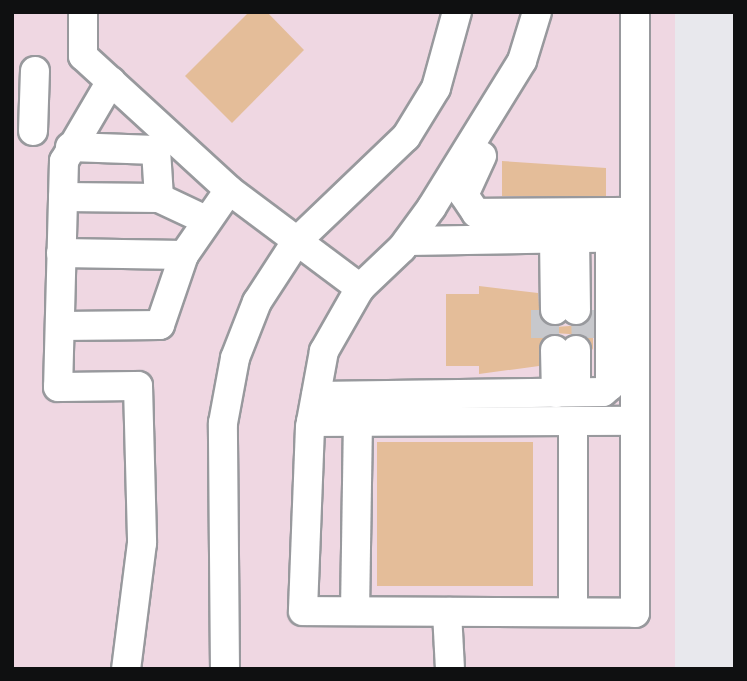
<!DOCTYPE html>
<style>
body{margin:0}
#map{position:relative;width:747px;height:681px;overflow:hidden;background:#e8e8ed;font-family:Overpass,sans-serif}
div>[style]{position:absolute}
.commercial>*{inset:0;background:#efd7e2;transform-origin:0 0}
.building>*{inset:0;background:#e4bd99;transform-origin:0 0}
.minor-tunnel>*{height:28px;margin-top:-14px;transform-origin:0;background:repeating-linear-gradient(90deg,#c7c8cc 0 28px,transparent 0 42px)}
.roads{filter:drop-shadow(2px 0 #98999d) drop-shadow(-2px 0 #98999d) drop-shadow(0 2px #98999d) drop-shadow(0 -2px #98999d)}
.minor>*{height:28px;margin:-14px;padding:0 14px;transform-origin:14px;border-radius:14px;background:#fff}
span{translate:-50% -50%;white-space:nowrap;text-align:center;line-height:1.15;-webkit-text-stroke:7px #f5f5fa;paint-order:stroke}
.frame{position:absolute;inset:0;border:14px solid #0f1011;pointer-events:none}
</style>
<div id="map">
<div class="commercial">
<i style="left:12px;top:12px;width:663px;height:657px"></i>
</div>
<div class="building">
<i style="clip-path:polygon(249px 12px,267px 12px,304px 50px,232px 123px,185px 76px)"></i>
<i style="clip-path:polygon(502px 161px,606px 168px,606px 196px,502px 196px)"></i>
<i style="clip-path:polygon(479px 286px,538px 293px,540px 318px,555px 327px,584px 325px,593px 310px,593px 350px,584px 335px,554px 333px,540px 343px,539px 366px,479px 374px,479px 366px,446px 366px,446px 294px,479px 294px)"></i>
<i style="left:533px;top:442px;width:144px;height:156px;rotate:90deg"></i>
</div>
<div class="minor-tunnel">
<i style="left:545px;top:310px;width:41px;rotate:90deg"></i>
<i style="left:585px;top:310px;width:40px;rotate:88.6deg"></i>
</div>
<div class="roads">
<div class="minor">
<i style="left:83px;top:12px;width:44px;rotate:90deg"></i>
<i style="left:83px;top:56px;width:198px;rotate:42.5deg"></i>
<i style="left:229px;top:190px;width:164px;rotate:36.8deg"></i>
<i style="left:537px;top:12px;width:51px;rotate:107deg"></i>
<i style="left:522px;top:61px;width:172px;rotate:121.7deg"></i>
<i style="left:432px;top:207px;width:51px;rotate:126.2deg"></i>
<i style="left:402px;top:248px;width:58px;rotate:136.4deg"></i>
<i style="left:360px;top:288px;width:73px;rotate:119.7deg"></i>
<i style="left:324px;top:351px;width:77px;rotate:100.4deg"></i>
<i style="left:310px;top:427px;width:184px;rotate:92.2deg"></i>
<i style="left:303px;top:611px;width:332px;rotate:0.3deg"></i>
<i style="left:635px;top:613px;width:601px;rotate:-90deg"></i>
<i style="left:111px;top:81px;width:93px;rotate:120.4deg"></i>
<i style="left:64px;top:161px;width:226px;rotate:91.5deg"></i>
<i style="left:58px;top:387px;width:80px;rotate:-0.7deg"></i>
<i style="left:138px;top:386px;width:157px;rotate:88.5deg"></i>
<i style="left:142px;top:543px;width:127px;rotate:97.2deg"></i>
<i style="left:33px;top:131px;width:60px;rotate:-88.1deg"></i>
<i style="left:70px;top:147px;width:86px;rotate:2deg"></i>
<i style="left:156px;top:150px;width:48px;rotate:86.4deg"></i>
<i style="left:159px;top:198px;width:52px;rotate:25.1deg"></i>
<i style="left:482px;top:156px;width:43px;rotate:114.8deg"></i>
<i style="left:464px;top:195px;width:22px;rotate:56deg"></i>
<i style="left:476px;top:213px;width:159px;rotate:-0.4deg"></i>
<i style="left:63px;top:197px;width:96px;rotate:0.6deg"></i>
<i style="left:554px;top:238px;width:72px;rotate:89.2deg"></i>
<i style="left:575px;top:238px;width:72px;rotate:89.2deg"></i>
<i style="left:408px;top:241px;width:221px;rotate:-1deg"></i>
<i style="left:61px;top:253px;width:123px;rotate:0.9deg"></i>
<i style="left:60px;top:326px;width:100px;rotate:-0.6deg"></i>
<i style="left:160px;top:325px;width:74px;rotate:-71.1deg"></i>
<i style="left:184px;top:255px;width:79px;rotate:-55.3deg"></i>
<i style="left:555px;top:350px;width:43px;rotate:88.7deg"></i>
<i style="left:576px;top:350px;width:42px;rotate:90deg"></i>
<i style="left:316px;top:396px;width:287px;rotate:-0.8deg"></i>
<i style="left:603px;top:392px;width:9px;rotate:-41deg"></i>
<i style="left:610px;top:386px;width:149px;rotate:-90deg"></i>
<i style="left:573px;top:421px;width:191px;rotate:90deg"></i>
<i style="left:311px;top:422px;width:324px;rotate:-0.2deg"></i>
<i style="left:355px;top:611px;width:189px;rotate:-89.1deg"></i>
<i style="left:447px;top:612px;width:57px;rotate:87deg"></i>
<i style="left:225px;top:669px;width:246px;rotate:-90.5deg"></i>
<i style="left:223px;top:423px;width:66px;rotate:-79.5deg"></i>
<i style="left:235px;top:358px;width:60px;rotate:-68.6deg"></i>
<i style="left:257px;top:302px;width:72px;rotate:-57deg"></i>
<i style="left:296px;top:242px;width:152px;rotate:-43.7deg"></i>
<i style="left:406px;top:137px;width:57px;rotate:-58.5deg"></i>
<i style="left:436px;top:88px;width:79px;rotate:-74.6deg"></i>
</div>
</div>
<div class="frame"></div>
</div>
